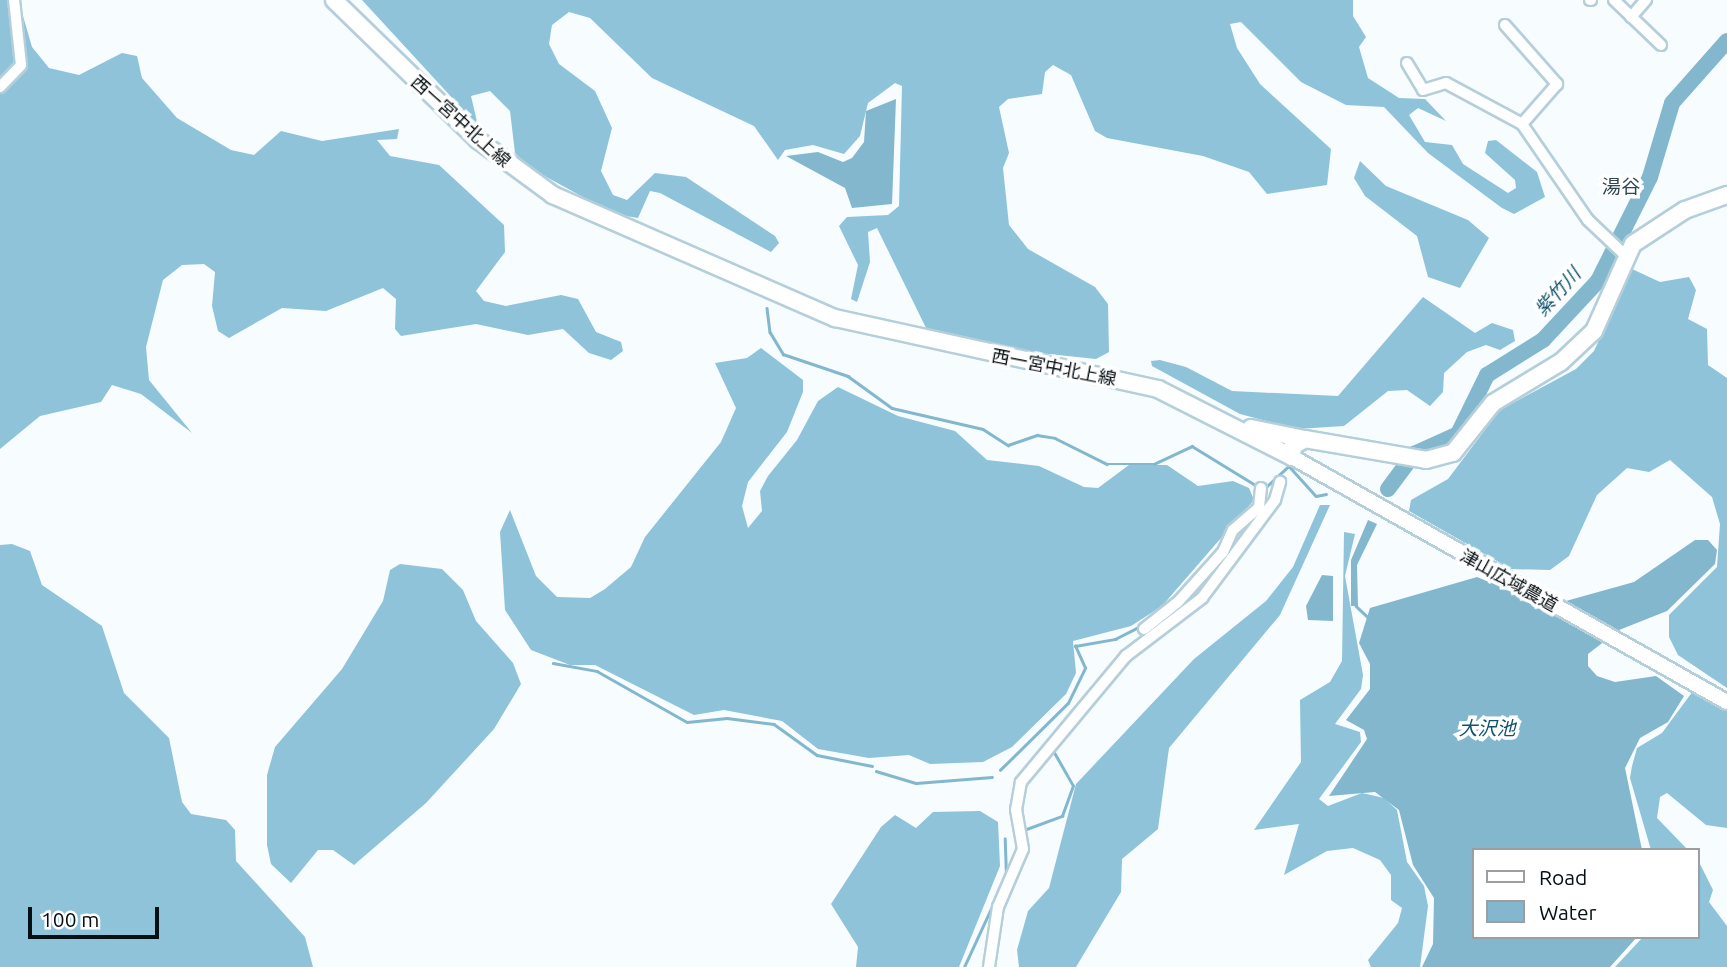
<!DOCTYPE html>
<meta charset="utf-8">
<style>
body{margin:0}
#map{position:relative;width:1727px;height:967px;overflow:hidden;background:#f7fcff;font-family:Ubuntu,"Noto Sans JP",sans-serif}
div>[style]{position:absolute}
.forest>*{inset:0;background:#8ec3da}
.water>*{inset:0;background:#82b7cd}
.stream>*{height:2.5px;margin:-1.25px;padding:0 1.25px;transform-origin:1.25px;border-radius:1.25px;background:#82b7cd}
.river>*{height:16px;margin:-8px;padding:0 8px;transform-origin:8px;border-radius:8px;background:#82b7cd}
.roads{filter:drop-shadow(2px 0 #b5cfda) drop-shadow(-2px 0 #b5cfda) drop-shadow(0 2px #b5cfda) drop-shadow(0 -2px #b5cfda)}
.minor>*{height:10px;margin:-5px;padding:0 5px;transform-origin:5px;border-radius:5px;background:#fff}
.tertiary>*{height:14px;margin:-7px;padding:0 7px;transform-origin:7px;border-radius:7px;background:#fff}
.secondary>*{height:16px;margin:-8px;padding:0 8px;transform-origin:8px;border-radius:8px;background:#fff}
span{translate:-50% -50%;white-space:nowrap;text-align:center;line-height:1.15;-webkit-text-stroke:7px #fff;paint-order:stroke}
.street-label{font-size:18px;color:#060f13}
.neighbourhood-label{font-size:19px;color:#304751}
.water-label{font-size:19px;color:#0d546c;font-style:italic}
.legend{position:absolute;left:1472px;top:848px;width:228px;height:91px;box-sizing:border-box;background:#fff;border:2px solid #9b9fa1;margin:0;padding:9px 12px;list-style:none;font-size:21px;color:#060f13}
.legend li{display:flex;align-items:center;gap:14px;height:35px}
.legend b{width:35px;border:2px solid #9b9fa1}
.scale{position:absolute;left:28px;top:907px;width:131px;height:32px;box-sizing:border-box;border:4px solid #060f13;border-top:0;padding-left:9px;font-size:21px;line-height:24px;white-space:nowrap;color:#060f13;-webkit-text-stroke:5px #fff;paint-order:stroke}
</style>
<div id="map">
<div class="forest">
<i style="clip-path:polygon(0 0,11px 0,23px 16px,32px 47px,49px 68px,79px 75px,122px 53px,137px 56px,142px 78px,177px 118px,231px 150px,254px 155px,281px 131px,322px 141px,399px 129px,397px 139px,377px 140px,390px 156px,439px 165px,504px 225px,505px 252px,476px 291px,484px 301px,506px 306px,561px 295px,578px 299px,596px 332px,621px 342px,623px 351px,611px 360px,589px 353px,563px 329px,528px 335px,476px 324px,401px 336px,395px 329px,396px 299px,383px 288px,326px 311px,282px 308px,229px 338px,218px 331px,212px 306px,215px 272px,204px 264px,182px 265px,163px 280px,146px 347px,149px 380px,192px 433px,141px 394px,112px 385px,101px 402px,40px 416px,0 449px)"></i>
<i style="clip-path:polygon(362px 0,1353px 0,1353px 16px,1366px 37px,1359px 47px,1368px 78px,1399px 98px,1425px 99px,1446px 121px,1418px 108px,1409px 115px,1425px 142px,1452px 145px,1463px 164px,1508px 193px,1516px 188px,1515px 180px,1485px 153px,1488px 141px,1496px 140px,1537px 172px,1545px 197px,1514px 214px,1502px 208px,1428px 153px,1384px 107px,1346px 105px,1301px 82px,1241px 22px,1230px 24px,1237px 48px,1260px 84px,1331px 149px,1327px 185px,1267px 194px,1249px 172px,1203px 156px,1107px 138px,1095px 131px,1071px 75px,1053px 65px,1045px 72px,1042px 94px,1008px 99px,999px 107px,1009px 153px,1003px 168px,1009px 225px,1028px 249px,1095px 287px,1108px 304px,1109px 352px,1096px 359px,1012px 350px,928px 332px,877px 228px,868px 232px,870px 262px,857px 302px,851px 299px,858px 265px,839px 226px,847px 217px,888px 215px,899px 206px,902px 86px,895px 83px,868px 103px,860px 136px,844px 154px,813px 145px,785px 150px,778px 160px,754px 126px,652px 78px,590px 18px,569px 12px,552px 25px,549px 44px,559px 64px,595px 91px,612px 128px,601px 171px,613px 195px,627px 200px,655px 173px,686px 177px,775px 236px,779px 243px,771px 252px,660px 193px,650px 191px,638px 218px,614px 214px,530px 168px,515px 153px,510px 111px,490px 91px,471px 96px,478px 126px)"></i>
<i style="clip-path:polygon(1360px 161px,1386px 186px,1468px 220px,1489px 238px,1460px 288px,1428px 277px,1417px 236px,1365px 196px,1354px 178px)"></i>
<i style="clip-path:polygon(1632px 269px,1660px 282px,1689px 277px,1696px 290px,1688px 319px,1707px 329px,1708px 365px,1727px 378px,1727px 688px,1678px 655px,1669px 637px,1669px 615px,1717px 567px,1720px 524px,1712px 497px,1670px 460px,1649px 472px,1627px 468px,1597px 495px,1569px 556px,1550px 570px,1511px 569px,1409px 511px,1411px 500px,1448px 479px,1500px 410px,1576px 369px,1594px 351px)"></i>
<i style="clip-path:polygon(1423px 297px,1475px 333px,1492px 323px,1513px 330px,1515px 341px,1500px 350px,1486px 345px,1467px 352px,1444px 373px,1443px 392px,1430px 406px,1407px 390px,1388px 391px,1344px 426px,1297px 429px,1240px 414px,1152px 366px,1151px 361px,1160px 360px,1186px 367px,1232px 391px,1338px 396px)"></i>
<i style="clip-path:polygon(761px 348px,803px 380px,803px 392px,787px 432px,748px 482px,742px 506px,748px 528px,762px 511px,760px 491px,768px 476px,797px 440px,818px 401px,838px 387px,898px 416px,955px 431px,987px 460px,1039px 466px,1084px 487px,1098px 488px,1129px 465px,1167px 465px,1198px 486px,1233px 481px,1249px 488px,1254px 500px,1162px 606px,1131px 626px,1073px 641px,1076px 673px,1066px 694px,1012px 747px,983px 762px,930px 764px,909px 755px,869px 758px,818px 749px,782px 721px,724px 710px,694px 715px,595px 665px,570px 665px,531px 650px,505px 610px,500px 532px,510px 510px,536px 576px,557px 597px,590px 598px,605px 589px,631px 567px,645px 537px,721px 442px,736px 408px,715px 363px,747px 358px)"></i>
<i style="clip-path:polygon(1320px 505px,1330px 505px,1280px 615px,1169px 748px,1158px 829px,1122px 859px,1121px 892px,1076px 967px,1019px 967px,1017px 950px,1028px 911px,1049px 888px,1076px 784px,1194px 659px,1266px 601px,1293px 567px)"></i>
<i style="clip-path:polygon(1344px 532px,1355px 534px,1345px 576px,1363px 675px,1361px 689px,1335px 724px,1360px 732px,1361px 742px,1319px 799px,1328px 806px,1362px 793px,1384px 798px,1397px 810px,1407px 862px,1424px 886px,1428px 906px,1420px 967px,1371px 967px,1368px 960px,1398px 923px,1402px 908px,1391px 900px,1391px 875px,1380px 860px,1353px 848px,1327px 851px,1284px 875px,1299px 824px,1254px 830px,1301px 762px,1300px 700px,1330px 682px,1342px 661px)"></i>
<i style="clip-path:polygon(12px 544px,30px 551px,42px 585px,102px 626px,124px 693px,169px 738px,182px 802px,191px 814px,226px 820px,235px 830px,236px 861px,305px 937px,313px 967px,0 967px,0 545px)"></i>
<i style="clip-path:polygon(400px 564px,442px 569px,463px 590px,476px 621px,513px 663px,521px 684px,494px 729px,426px 803px,354px 865px,333px 850px,318px 850px,291px 883px,271px 864px,267px 845px,267px 775px,275px 747px,342px 669px,383px 601px,390px 570px)"></i>
<i style="clip-path:polygon(1693px 691px,1727px 710px,1727px 828px,1706px 825px,1667px 793px,1660px 797px,1657px 818px,1688px 850px,1651px 850px,1630px 778px,1632px 766px,1637px 748px,1662px 733px)"></i>
<i style="clip-path:polygon(980px 811px,998px 822px,1000px 866px,959px 967px,856px 967px,858px 947px,831px 904px,881px 827px,895px 815px,916px 828px,933px 812px)"></i>
<i style="clip-path:polygon(1697px 858px,1713px 890px,1709px 902px,1727px 926px,1727px 967px,1615px 967px,1643px 937px,1697px 937px)"></i>
</div>
<div class="water">
<i style="clip-path:polygon(896px 99px,892px 204px,852px 208px,845px 188px,786px 156px,818px 152px,843px 162px,852px 158px,864px 142px,866px 111px)"></i>
<i style="clip-path:polygon(1368px 520px,1377px 524px,1357px 565px,1358px 606px,1351px 606px,1351px 560px)"></i>
<i style="clip-path:polygon(1695px 540px,1708px 540px,1717px 550px,1715px 564px,1667px 611px,1619px 630px,1588px 654px,1588px 666px,1597px 676px,1615px 682px,1656px 676px,1684px 696px,1668px 722px,1640px 738px,1625px 768px,1642px 850px,1473px 850px,1473px 937px,1637px 937px,1610px 967px,1422px 967px,1433px 944px,1434px 898px,1413px 865px,1399px 810px,1375px 792px,1329px 796px,1367px 739px,1364px 730px,1346px 720px,1370px 689px,1370px 664px,1359px 643px,1370px 608px,1477px 577px,1548px 606px,1634px 582px)"></i>
<i style="clip-path:polygon(1322px 575px,1333px 576px,1333px 621px,1308px 620px,1306px 606px)"></i>
</div>
<div class="stream">
<i style="left:767px;top:308px;width:24px;rotate:83deg"></i>
<i style="left:770px;top:332px;width:26px;rotate:59deg"></i>
<i style="left:783px;top:354px;width:69px;rotate:18.7deg"></i>
<i style="left:848px;top:376px;width:54px;rotate:36deg"></i>
<i style="left:892px;top:408px;width:93px;rotate:13deg"></i>
<i style="left:983px;top:429px;width:30px;rotate:33deg"></i>
<i style="left:1008px;top:445px;width:31px;rotate:-19deg"></i>
<i style="left:1037px;top:435px;width:18px;rotate:9deg"></i>
<i style="left:1055px;top:438px;width:58px;rotate:26.6deg"></i>
<i style="left:1107px;top:464px;width:47px"></i>
<i style="left:1154px;top:464px;width:42px;rotate:-25.3deg"></i>
<i style="left:1192px;top:446px;width:76px;rotate:31.6deg"></i>
<i style="left:1265px;top:488px;width:33px;rotate:-43deg"></i>
<i style="left:1289px;top:466px;width:40px;rotate:48deg"></i>
<i style="left:1316px;top:496px;width:10px;rotate:-11deg"></i>
<i style="left:1201px;top:569px;width:15px;rotate:-48deg"></i>
<i style="left:1356px;top:606px;width:18px;rotate:43deg"></i>
<i style="left:553px;top:663px;width:45px;rotate:10.3deg"></i>
<i style="left:597px;top:671px;width:103px;rotate:29.5deg"></i>
<i style="left:687px;top:722px;width:40px;rotate:-5.7deg"></i>
<i style="left:727px;top:718px;width:47px;rotate:7.3deg"></i>
<i style="left:774px;top:724px;width:53px;rotate:35.8deg"></i>
<i style="left:817px;top:755px;width:56px;rotate:11.3deg"></i>
<i style="left:1000px;top:770px;width:95px;rotate:-44.6deg"></i>
<i style="left:1068px;top:703px;width:39px;rotate:-64deg"></i>
<i style="left:1085px;top:668px;width:24px;rotate:-114deg"></i>
<i style="left:1075px;top:646px;width:41px;rotate:-9.9deg"></i>
<i style="left:1115px;top:639px;width:29px;rotate:-27deg"></i>
<i style="left:876px;top:771px;width:42px;rotate:16.7deg"></i>
<i style="left:916px;top:783px;width:76px;rotate:-4.5deg"></i>
<i style="left:1021px;top:831px;width:44px;rotate:-20.1deg"></i>
<i style="left:1062px;top:816px;width:32px;rotate:-70deg"></i>
<i style="left:1073px;top:786px;width:40px;rotate:-119.7deg"></i>
<i style="left:964px;top:967px;width:100px;rotate:-65.2deg"></i>
<i style="left:1006px;top:876px;width:37px;rotate:-92deg"></i>
</div>
<div class="river">
<i style="left:1388px;top:489px;width:44px;rotate:-53.4deg"></i>
<i style="left:1414px;top:454px;width:48px;rotate:-24.4deg"></i>
<i style="left:1458px;top:434px;width:66px;rotate:-63.8deg"></i>
<i style="left:1487px;top:375px;width:66px;rotate:-32deg"></i>
<i style="left:1543px;top:340px;width:81px;rotate:-47deg"></i>
<i style="left:1598px;top:281px;width:116px;rotate:-63.4deg"></i>
<i style="left:1650px;top:177px;width:77px;rotate:-73.4deg"></i>
<i style="left:1672px;top:103px;width:83px;rotate:-48.4deg"></i>
</div>
<div class="roads">
<div class="minor">
<i style="left:1590px;top:0;width:1px"></i>
<i style="left:1614px;top:0;width:65px;rotate:43.8deg"></i>
<i style="left:1631px;top:17px;width:23px;rotate:-49deg"></i>
<i style="left:1505px;top:25px;width:79px;rotate:48.6deg"></i>
<i style="left:1557px;top:84px;width:53px;rotate:131.2deg"></i>
<i style="left:1407px;top:63px;width:31px;rotate:59deg"></i>
<i style="left:1423px;top:90px;width:24px;rotate:-17deg"></i>
<i style="left:1446px;top:83px;width:86px;rotate:28.3deg"></i>
<i style="left:1522px;top:124px;width:116px;rotate:55.5deg"></i>
<i style="left:1588px;top:220px;width:51px;rotate:43.4deg"></i>
<i style="left:0;top:87px;width:30px;rotate:-46deg"></i>
<i style="left:21px;top:65px;width:65px;rotate:-96.1deg"></i>
<i style="left:1144px;top:629px;width:43px;rotate:-38.5deg"></i>
<i style="left:1178px;top:602px;width:67px;rotate:-48deg"></i>
<i style="left:1223px;top:552px;width:24px;rotate:-66deg"></i>
<i style="left:1233px;top:530px;width:35px;rotate:-41deg"></i>
<i style="left:1259px;top:507px;width:19px;rotate:-84deg"></i>
<i style="left:989px;top:967px;width:61px;rotate:-81.5deg"></i>
<i style="left:998px;top:907px;width:63px;rotate:-66.7deg"></i>
<i style="left:1023px;top:849px;width:40px;rotate:-100deg"></i>
<i style="left:1016px;top:810px;width:28px;rotate:-80deg"></i>
<i style="left:1021px;top:782px;width:164px;rotate:-50.2deg"></i>
<i style="left:1126px;top:656px;width:96px;rotate:-37.3deg"></i>
<i style="left:1202px;top:598px;width:122px;rotate:-53.3deg"></i>
<i style="left:1275px;top:500px;width:19px;rotate:-74deg"></i>
</div>
<div class="tertiary">
<i style="left:1292px;top:457px;width:499px;rotate:29.4deg"></i>
</div>
<div class="secondary">
<i style="left:334px;top:0;width:201px;rotate:44.2deg"></i>
<i style="left:478px;top:140px;width:93px;rotate:36.3deg"></i>
<i style="left:553px;top:195px;width:308px;rotate:23.6deg"></i>
<i style="left:835px;top:318px;width:331px;rotate:12.4deg"></i>
<i style="left:1158px;top:389px;width:150px;rotate:26.9deg"></i>
<i style="left:1292px;top:457px;width:11px;rotate:-85deg"></i>
<i style="left:1293px;top:446px;width:14px;rotate:-30deg"></i>
<i style="left:1305px;top:439px;width:123px;rotate:9.8deg"></i>
<i style="left:1426px;top:460px;width:28px;rotate:-15deg"></i>
<i style="left:1453px;top:453px;width:64px;rotate:-51.3deg"></i>
<i style="left:1493px;top:403px;width:79px;rotate:-31.1deg"></i>
<i style="left:1561px;top:362px;width:45px;rotate:-43.2deg"></i>
<i style="left:1594px;top:331px;width:95px;rotate:-65.9deg"></i>
<i style="left:1633px;top:244px;width:62px;rotate:-33.2deg"></i>
<i style="left:1685px;top:210px;width:45px;rotate:-19.7deg"></i>
<i style="left:1251px;top:428px;width:55px;rotate:11.5deg"></i>
</div>
</div>
<div class="street-label">
<span style="left:461px;top:121px;rotate:42deg">西一宮中北上線</span>
<span style="left:1054px;top:367px;rotate:11deg">西一宮中北上線</span>
<span style="left:1509px;top:580px;rotate:29deg">津山広域農道</span>
</div>
<div class="neighbourhood-label">
<span style="left:1621px;top:187px">湯谷</span>
</div>
<div class="water-label">
<span style="left:1558px;top:292px;rotate:-48deg">紫竹川</span>
<span style="left:1487px;top:729px">大沢池</span>
</div>
<ul class="legend">
<li><b style="height:9px;background:#fff"></b>Road</li>
<li><b style="height:19px;background:#82b7cd"></b>Water</li>
</ul>
<div class="scale">100 m</div>
</div>
